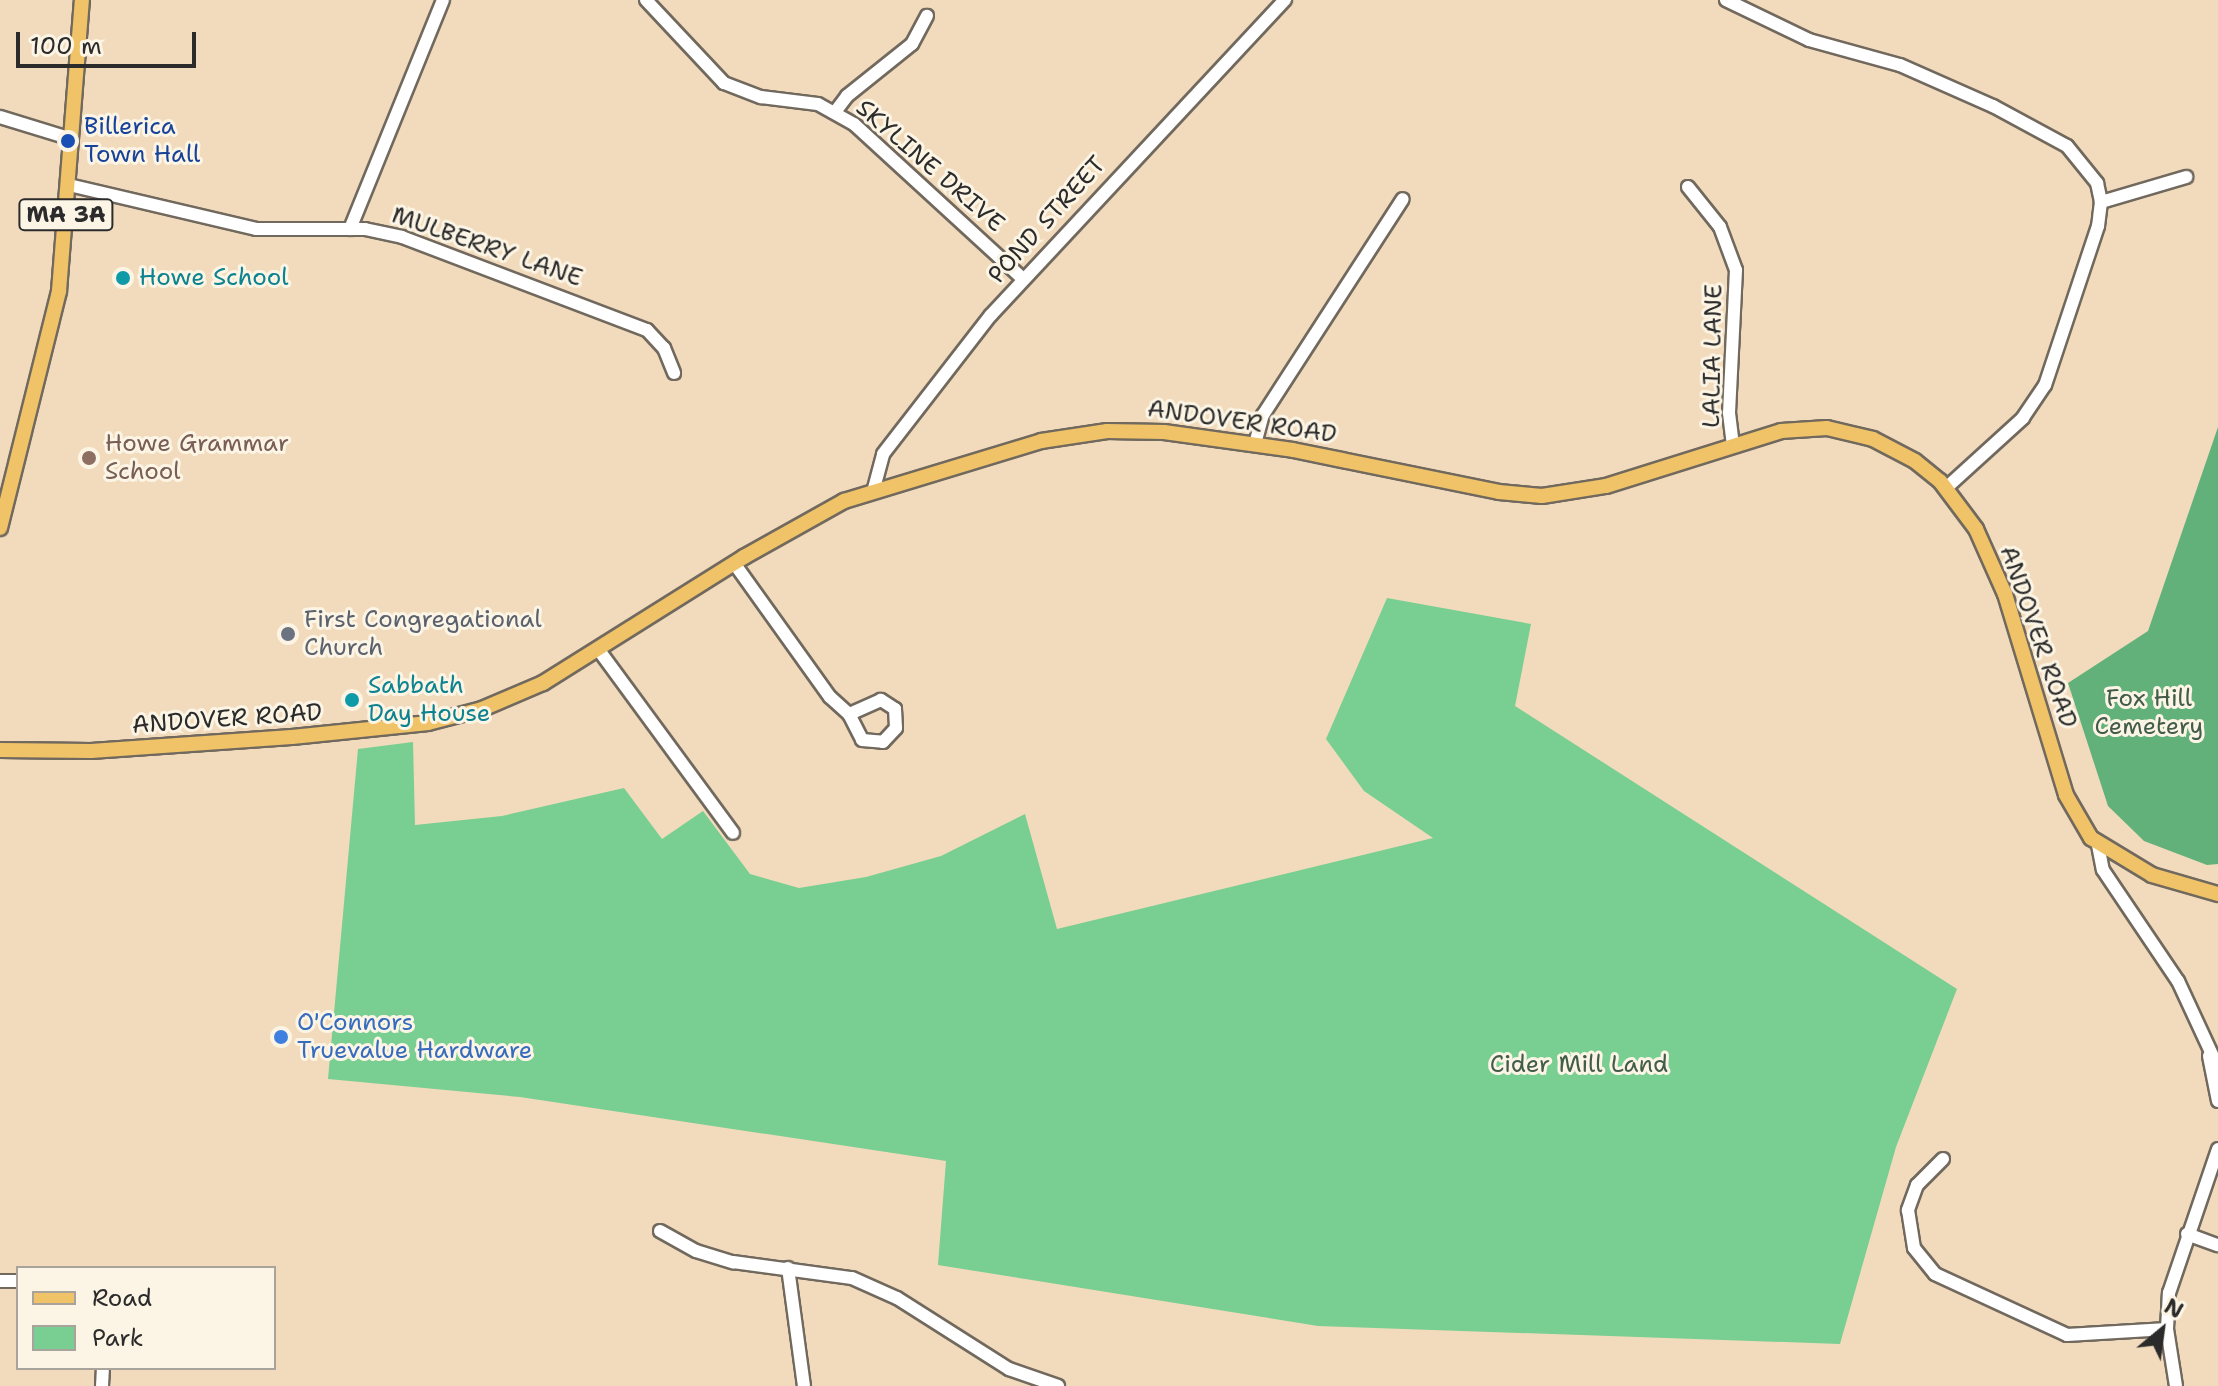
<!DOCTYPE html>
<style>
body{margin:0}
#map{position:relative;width:2218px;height:1386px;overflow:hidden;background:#f2dbbc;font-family:"Shantell Sans",sans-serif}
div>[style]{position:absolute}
.green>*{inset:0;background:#79ce91}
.forest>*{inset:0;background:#62b17b}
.roads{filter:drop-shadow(2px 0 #71695e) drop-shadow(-2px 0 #71695e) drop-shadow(0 2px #71695e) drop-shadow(0 -2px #71695e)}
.minor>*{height:12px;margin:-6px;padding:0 6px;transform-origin:6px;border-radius:6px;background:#fff}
.major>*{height:14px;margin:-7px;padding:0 7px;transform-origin:7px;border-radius:7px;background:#f0c369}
.dots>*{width:22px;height:22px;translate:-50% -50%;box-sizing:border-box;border:4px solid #fcf5e5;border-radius:50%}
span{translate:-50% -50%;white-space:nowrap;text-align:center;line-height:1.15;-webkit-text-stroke:6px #fcf5e5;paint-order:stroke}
.shield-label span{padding:2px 6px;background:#fcf5e5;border:2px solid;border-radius:6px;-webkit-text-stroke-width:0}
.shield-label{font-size:22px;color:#2b2b2b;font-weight:700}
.transit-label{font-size:24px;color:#164399}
.left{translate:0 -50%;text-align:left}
.street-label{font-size:24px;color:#2b2b2b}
.culture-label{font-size:24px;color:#0d838f}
.education-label{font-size:24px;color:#785e54}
.worship-label{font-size:24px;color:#5b616d}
.park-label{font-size:24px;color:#425c4a}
.shop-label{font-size:24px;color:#366cbe}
.legend{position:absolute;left:16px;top:1266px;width:260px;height:104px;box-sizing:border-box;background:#fcf5e5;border:2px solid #a8a49b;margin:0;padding:10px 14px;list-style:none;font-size:24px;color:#2b2b2b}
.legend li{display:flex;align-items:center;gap:16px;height:40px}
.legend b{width:40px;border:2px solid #a8a49b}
.north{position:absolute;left:2122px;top:1290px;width:80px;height:80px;-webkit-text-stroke:6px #fcf5e5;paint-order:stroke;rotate:29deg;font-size:22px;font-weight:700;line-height:32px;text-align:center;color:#2b2b2b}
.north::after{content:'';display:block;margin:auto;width:28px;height:36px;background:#2b2b2b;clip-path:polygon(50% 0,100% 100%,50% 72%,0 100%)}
.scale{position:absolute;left:16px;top:32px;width:180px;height:36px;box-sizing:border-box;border:4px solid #2b2b2b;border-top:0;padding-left:10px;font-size:24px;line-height:28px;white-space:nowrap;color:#2b2b2b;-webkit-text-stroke:6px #fcf5e5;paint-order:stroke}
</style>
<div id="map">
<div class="green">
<i style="clip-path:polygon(1387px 598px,1531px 624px,1515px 706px,1957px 989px,1896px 1147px,1840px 1344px,1318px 1326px,938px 1265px,946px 1161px,520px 1097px,328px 1079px,358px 749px,413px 742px,415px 825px,502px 816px,624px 788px,662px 839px,703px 811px,750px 874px,799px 888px,866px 877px,941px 856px,1025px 814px,1057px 929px,1433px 838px,1364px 791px,1326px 739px)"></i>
</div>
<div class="forest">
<i style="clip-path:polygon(2218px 427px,2218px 864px,2207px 865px,2144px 841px,2108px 806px,2068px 683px,2148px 631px)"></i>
</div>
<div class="roads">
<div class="minor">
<i style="left:646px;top:0;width:114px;rotate:46.8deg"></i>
<i style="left:724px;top:83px;width:40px;rotate:21deg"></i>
<i style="left:761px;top:97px;width:57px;rotate:7deg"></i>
<i style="left:818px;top:104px;width:41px;rotate:29.1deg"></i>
<i style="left:854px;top:124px;width:229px;rotate:42.5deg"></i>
<i style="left:1726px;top:0;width:92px;rotate:25.7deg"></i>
<i style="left:1809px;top:40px;width:94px;rotate:15.4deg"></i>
<i style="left:1900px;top:65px;width:102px;rotate:23.8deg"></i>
<i style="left:1993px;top:106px;width:84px;rotate:28.4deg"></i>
<i style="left:2067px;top:146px;width:48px;rotate:51deg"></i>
<i style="left:2097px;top:183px;width:19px;rotate:78deg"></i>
<i style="left:2101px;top:202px;width:24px;rotate:97deg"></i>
<i style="left:2098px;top:226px;width:168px;rotate:108.4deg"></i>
<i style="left:2045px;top:385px;width:40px;rotate:124deg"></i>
<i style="left:2023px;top:418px;width:104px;rotate:137.7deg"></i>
<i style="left:835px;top:112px;width:20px;rotate:-53deg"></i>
<i style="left:847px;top:96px;width:83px;rotate:-38.7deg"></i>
<i style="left:912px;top:44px;width:32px;rotate:-62deg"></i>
<i style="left:0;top:117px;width:75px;rotate:17deg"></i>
<i style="left:69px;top:185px;width:192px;rotate:13.2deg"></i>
<i style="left:256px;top:229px;width:109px"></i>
<i style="left:365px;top:229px;width:38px;rotate:12deg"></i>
<i style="left:402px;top:237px;width:262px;rotate:20.8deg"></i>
<i style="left:647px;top:330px;width:25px;rotate:47deg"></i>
<i style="left:664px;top:348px;width:27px;rotate:68deg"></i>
<i style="left:1688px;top:187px;width:51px;rotate:51.3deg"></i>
<i style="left:1720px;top:227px;width:46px;rotate:69.6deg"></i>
<i style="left:1736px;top:270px;width:143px;rotate:92.8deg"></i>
<i style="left:1729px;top:413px;width:31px;rotate:83deg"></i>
<i style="left:2101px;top:202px;width:89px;rotate:-16.4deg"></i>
<i style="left:350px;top:229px;width:247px;rotate:-67.9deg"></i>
<i style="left:1255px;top:444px;width:30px;rotate:-75deg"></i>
<i style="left:1263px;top:415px;width:257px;rotate:-57.1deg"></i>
<i style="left:873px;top:492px;width:39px;rotate:-75deg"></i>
<i style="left:883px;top:454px;width:176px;rotate:-52.2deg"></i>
<i style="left:991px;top:315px;width:431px;rotate:-47deg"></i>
<i style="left:734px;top:563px;width:165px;rotate:54.4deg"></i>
<i style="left:830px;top:697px;width:25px;rotate:42deg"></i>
<i style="left:849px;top:714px;width:29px;rotate:63deg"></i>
<i style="left:862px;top:740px;width:21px;rotate:5deg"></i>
<i style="left:883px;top:742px;width:19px;rotate:-47deg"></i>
<i style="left:896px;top:728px;width:19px;rotate:-93deg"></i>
<i style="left:895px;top:709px;width:17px;rotate:-147deg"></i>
<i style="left:881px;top:700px;width:35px;rotate:156deg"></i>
<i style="left:598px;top:649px;width:228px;rotate:53.7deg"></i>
<i style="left:2098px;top:845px;width:25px;rotate:79deg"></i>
<i style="left:2103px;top:870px;width:134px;rotate:56deg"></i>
<i style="left:2178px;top:981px;width:95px;rotate:65.1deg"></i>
<i style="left:2209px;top:1056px;width:46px;rotate:78.7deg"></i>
<i style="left:1943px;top:1159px;width:37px;rotate:135deg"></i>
<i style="left:1917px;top:1185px;width:27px;rotate:110deg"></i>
<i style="left:1908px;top:1210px;width:38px;rotate:81deg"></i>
<i style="left:1914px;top:1248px;width:33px;rotate:51deg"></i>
<i style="left:1935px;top:1274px;width:145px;rotate:24.8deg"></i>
<i style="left:2067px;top:1335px;width:100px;rotate:-3.4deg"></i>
<i style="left:660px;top:1231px;width:41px;rotate:29.1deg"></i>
<i style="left:696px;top:1251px;width:39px;rotate:17deg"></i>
<i style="left:733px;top:1262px;width:120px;rotate:7.7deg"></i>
<i style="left:852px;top:1278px;width:49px;rotate:24deg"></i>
<i style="left:897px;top:1298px;width:133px;rotate:32.4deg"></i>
<i style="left:1009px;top:1369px;width:52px;rotate:19.1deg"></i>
<i style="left:2187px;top:1234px;width:33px;rotate:20deg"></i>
<i style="left:788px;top:1268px;width:119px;rotate:82.3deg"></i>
<i style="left:0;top:1281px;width:18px"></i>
<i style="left:102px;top:1386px;width:18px;rotate:-87deg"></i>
<i style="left:2176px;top:1386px;width:58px;rotate:-99deg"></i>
<i style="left:2167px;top:1329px;width:36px;rotate:-87deg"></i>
<i style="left:2169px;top:1293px;width:152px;rotate:-71.2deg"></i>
</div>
<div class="major">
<i style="left:0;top:528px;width:244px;rotate:-76deg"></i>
<i style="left:59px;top:291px;width:292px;rotate:-85.5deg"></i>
<i style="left:0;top:750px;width:91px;rotate:0.6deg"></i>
<i style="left:91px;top:751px;width:201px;rotate:-4deg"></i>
<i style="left:292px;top:737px;width:137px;rotate:-5.9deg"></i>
<i style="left:428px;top:723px;width:56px;rotate:-14.5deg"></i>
<i style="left:482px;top:709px;width:66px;rotate:-23.1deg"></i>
<i style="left:543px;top:683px;width:237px;rotate:-32.1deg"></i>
<i style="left:744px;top:557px;width:115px;rotate:-29.2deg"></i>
<i style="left:844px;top:501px;width:206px;rotate:-16.9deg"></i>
<i style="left:1041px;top:441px;width:67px;rotate:-8.6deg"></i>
<i style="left:1107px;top:431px;width:57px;rotate:1deg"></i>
<i style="left:1164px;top:432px;width:130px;rotate:7.9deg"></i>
<i style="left:1293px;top:450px;width:210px;rotate:11.5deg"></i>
<i style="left:1499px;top:492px;width:43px;rotate:5.3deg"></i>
<i style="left:1542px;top:496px;width:65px;rotate:-8.9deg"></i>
<i style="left:1606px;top:486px;width:183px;rotate:-17.4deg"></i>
<i style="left:1781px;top:431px;width:46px;rotate:-3.7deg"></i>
<i style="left:1827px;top:428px;width:47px;rotate:13.4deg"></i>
<i style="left:1873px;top:439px;width:47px;rotate:27.6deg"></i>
<i style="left:1915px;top:461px;width:32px;rotate:39deg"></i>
<i style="left:1940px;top:481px;width:60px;rotate:53.1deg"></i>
<i style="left:1976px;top:529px;width:71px;rotate:66deg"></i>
<i style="left:2005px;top:594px;width:210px;rotate:73.1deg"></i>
<i style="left:2066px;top:795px;width:50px;rotate:59.8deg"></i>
<i style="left:2091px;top:838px;width:71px;rotate:31.2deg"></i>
<i style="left:2152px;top:875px;width:69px;rotate:16.1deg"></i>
</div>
</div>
<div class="dots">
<i style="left:68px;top:141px;background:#1a4fb4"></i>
<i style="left:123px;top:278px;background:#0f9aa8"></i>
<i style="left:89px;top:458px;background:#8d6e63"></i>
<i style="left:288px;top:634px;background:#6b7280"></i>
<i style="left:352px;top:700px;background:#0f9aa8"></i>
<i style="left:281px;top:1037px;background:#3f7fe0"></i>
</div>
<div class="shield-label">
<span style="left:66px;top:215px">MA 3A</span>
</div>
<div class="transit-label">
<span class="left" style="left:84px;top:141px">Billerica<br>Town Hall</span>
</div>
<div class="street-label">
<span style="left:930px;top:166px;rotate:41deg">SKYLINE DRIVE</span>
<span style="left:1047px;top:220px;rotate:-48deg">POND STREET</span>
<span style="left:487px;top:247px;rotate:19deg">MULBERRY LANE</span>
<span style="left:1713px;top:356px;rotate:-89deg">LALIA LANE</span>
<span style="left:1242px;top:422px;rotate:8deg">ANDOVER ROAD</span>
<span style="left:2038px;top:637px;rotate:71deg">ANDOVER ROAD</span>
<span style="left:227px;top:719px;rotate:-4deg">ANDOVER ROAD</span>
</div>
<div class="culture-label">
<span class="left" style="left:139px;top:278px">Howe School</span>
<span class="left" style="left:368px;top:700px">Sabbath<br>Day House</span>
</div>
<div class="education-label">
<span class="left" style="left:105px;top:458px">Howe Grammar<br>School</span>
</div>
<div class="worship-label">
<span class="left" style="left:304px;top:634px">First Congregational<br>Church</span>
</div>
<div class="park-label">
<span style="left:2149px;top:713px">Fox Hill<br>Cemetery</span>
<span style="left:1579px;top:1065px">Cider Mill Land</span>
</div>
<div class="shop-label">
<span class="left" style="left:297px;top:1037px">O'Connors<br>Truevalue Hardware</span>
</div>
<ul class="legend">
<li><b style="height:10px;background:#f0c369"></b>Road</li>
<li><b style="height:22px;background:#79ce91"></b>Park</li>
</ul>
<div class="north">N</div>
<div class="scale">100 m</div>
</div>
